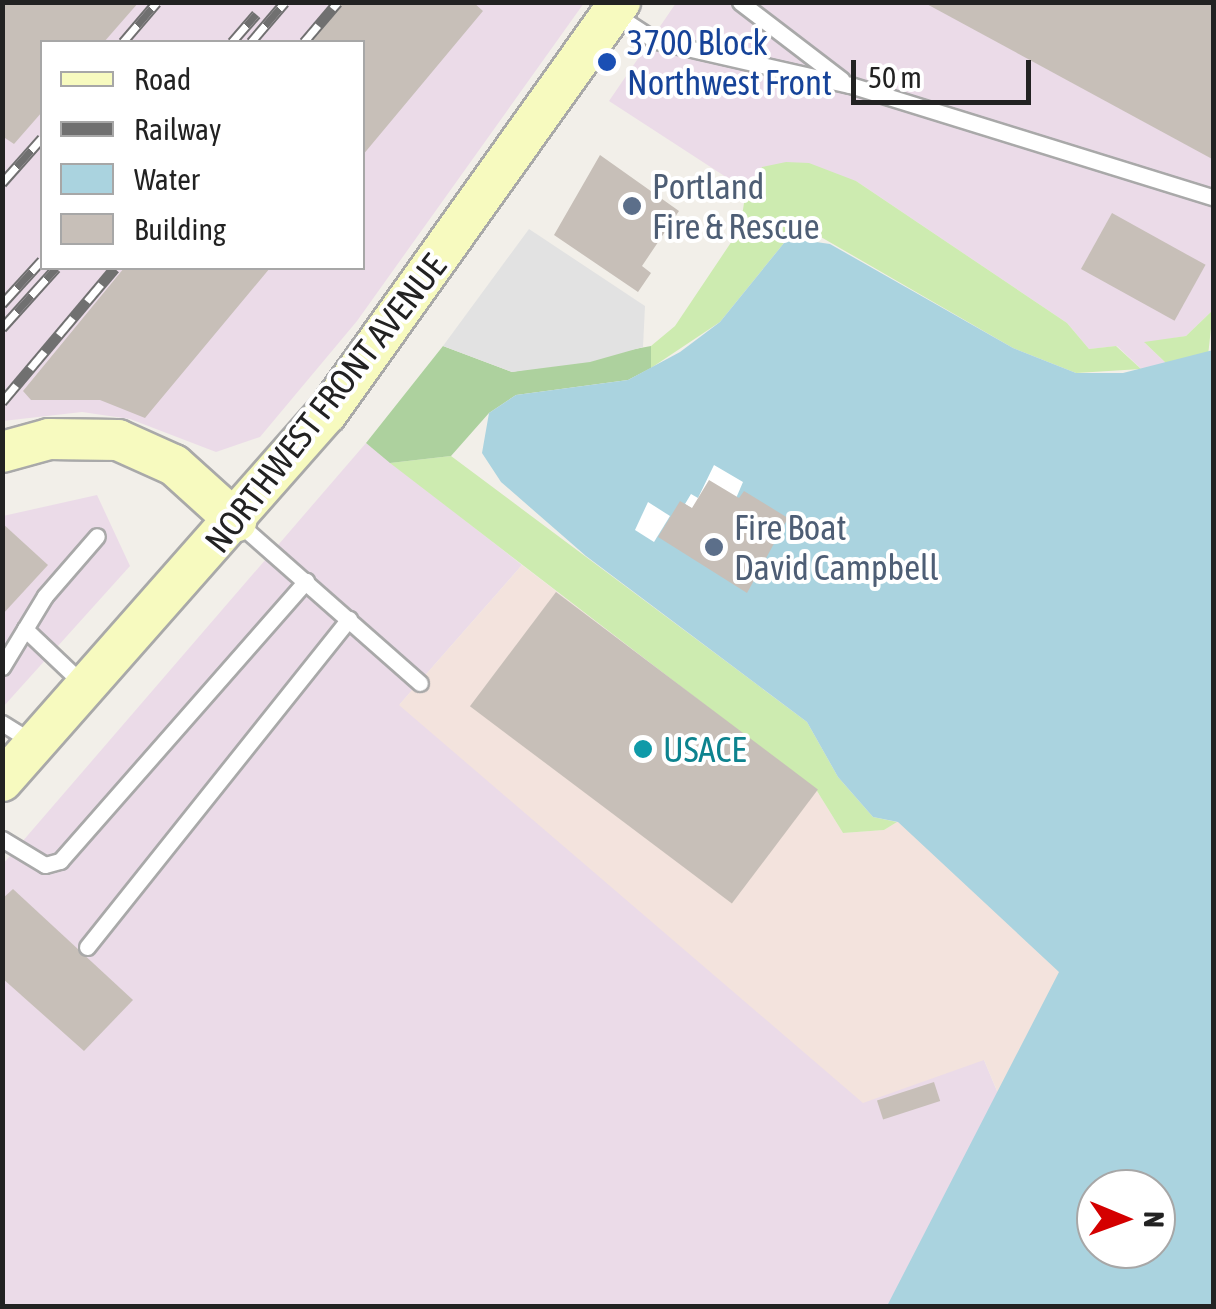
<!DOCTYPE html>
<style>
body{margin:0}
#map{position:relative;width:1216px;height:1309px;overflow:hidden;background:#f2efe9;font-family:"Asap Condensed",sans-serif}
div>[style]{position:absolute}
.industrial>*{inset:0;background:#ebdbe8}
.military>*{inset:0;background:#f3e3dd}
.grass>*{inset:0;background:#cdebb0}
.forest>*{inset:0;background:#add19e}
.parking>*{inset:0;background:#e2e2e2}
.water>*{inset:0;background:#aad3df}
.pier>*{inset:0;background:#fff}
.building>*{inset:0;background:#c7bfb8;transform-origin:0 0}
.roads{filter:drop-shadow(2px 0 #a9a9a9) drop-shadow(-2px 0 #a9a9a9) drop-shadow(0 2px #a9a9a9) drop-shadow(0 -2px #a9a9a9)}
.lane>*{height:15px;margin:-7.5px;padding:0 7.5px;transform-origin:7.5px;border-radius:7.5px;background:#fff}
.secondary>*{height:40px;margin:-20px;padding:0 20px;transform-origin:20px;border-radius:20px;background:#f7fabf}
.rail>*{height:11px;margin-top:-5.5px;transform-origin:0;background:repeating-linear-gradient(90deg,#fff 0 22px,#707070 0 44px);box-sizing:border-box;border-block:2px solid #707070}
.dots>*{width:28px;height:28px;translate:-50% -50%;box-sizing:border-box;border:5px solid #fff;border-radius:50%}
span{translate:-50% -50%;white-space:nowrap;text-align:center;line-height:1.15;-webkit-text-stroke:8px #fff;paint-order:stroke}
.transit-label{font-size:35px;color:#164399}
.left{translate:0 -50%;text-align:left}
.service-label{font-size:35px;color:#4e5e75}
.street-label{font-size:35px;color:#222}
.culture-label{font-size:35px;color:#0d838f}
.frame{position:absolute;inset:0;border:5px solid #222;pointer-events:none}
.legend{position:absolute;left:40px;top:40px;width:325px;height:230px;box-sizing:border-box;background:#fff;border:2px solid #a7a7a7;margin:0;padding:12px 18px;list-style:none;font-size:30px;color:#222}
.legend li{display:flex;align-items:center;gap:20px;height:50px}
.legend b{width:50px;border:2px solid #a7a7a7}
.north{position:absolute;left:1076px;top:1169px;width:100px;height:100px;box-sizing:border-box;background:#fff;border:2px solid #a7a7a7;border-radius:50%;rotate:91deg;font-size:28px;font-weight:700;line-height:40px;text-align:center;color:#222}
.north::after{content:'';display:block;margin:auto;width:35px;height:45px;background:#d40000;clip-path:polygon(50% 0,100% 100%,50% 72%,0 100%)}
.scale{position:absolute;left:851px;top:60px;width:180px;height:45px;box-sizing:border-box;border:5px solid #222;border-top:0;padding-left:12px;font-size:30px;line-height:35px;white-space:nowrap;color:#222;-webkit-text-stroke:8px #fff;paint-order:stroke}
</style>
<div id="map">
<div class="industrial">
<i style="clip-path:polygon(evenodd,2px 3px,584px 3px,357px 321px,260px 437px,216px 452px,130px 419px,82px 412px,3px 421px,2px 3px,42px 42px,362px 42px,362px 268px,42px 268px,42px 42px)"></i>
<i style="clip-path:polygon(676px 3px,1213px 3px,1213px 310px,1186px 336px,1145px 343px,1213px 408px,1207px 431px,1117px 346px,1089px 349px,1067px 323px,856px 181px,762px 167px,746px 190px,609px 101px)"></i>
<i style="clip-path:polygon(366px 443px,522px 565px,400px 704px,984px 1060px,997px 1091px,1156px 1189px,1096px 1189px,1096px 1249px,1049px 1306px,3px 1306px,3px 864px)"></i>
<i style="clip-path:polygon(97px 495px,130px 566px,3px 707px,3px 516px)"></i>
</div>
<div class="military">
<i style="clip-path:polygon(522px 565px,817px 791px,843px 833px,884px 830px,897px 822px,947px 764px,1213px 1005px,1156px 1189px,1096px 1189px,1096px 1249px,1088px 1263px,967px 1154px,998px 1093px,984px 1060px,863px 1103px,399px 705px)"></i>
</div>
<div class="grass">
<i style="clip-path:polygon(786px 162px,809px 163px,856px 181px,1067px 323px,1089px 349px,1116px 346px,1141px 369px,1076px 373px,1013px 348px,807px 229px,788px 238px,720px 322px,651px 368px,651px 346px,675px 326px,740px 229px,746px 190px,762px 167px)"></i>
<i style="clip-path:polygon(1213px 310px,1208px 356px,1167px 364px,1144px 342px,1186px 336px)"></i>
<i style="clip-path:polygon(451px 456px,807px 722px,838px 777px,873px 817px,897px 822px,884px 830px,843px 833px,817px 791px,390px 463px)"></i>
</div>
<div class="forest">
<i style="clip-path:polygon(443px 346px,512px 372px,651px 346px,651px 368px,628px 380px,516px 395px,489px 413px,451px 456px,390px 463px,366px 443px)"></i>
</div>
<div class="parking">
<i style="clip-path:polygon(529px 229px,645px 306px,643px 347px,590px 362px,512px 372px,443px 346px)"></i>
</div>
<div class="water">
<i style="clip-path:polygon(evenodd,788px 238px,830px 244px,1013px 348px,1076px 373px,1123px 373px,1213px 350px,1213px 1306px,887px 1306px,1059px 972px,898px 822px,873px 817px,838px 777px,807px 722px,586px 556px,501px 482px,482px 453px,489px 413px,516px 395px,628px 380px,680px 352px,720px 322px,788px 238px,1096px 1189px,1156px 1189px,1156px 1249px,1096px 1249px,1096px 1189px)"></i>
</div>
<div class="pier">
<i style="clip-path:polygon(714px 465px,743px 482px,728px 517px,729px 532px,685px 504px,691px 494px,698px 498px)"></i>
<i style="clip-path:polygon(648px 502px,670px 516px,654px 542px,635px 530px)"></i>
</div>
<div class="building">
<i style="clip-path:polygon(2px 2px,139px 2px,104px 42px,42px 42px,42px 112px,14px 144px,2px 136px)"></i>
<i style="clip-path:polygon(342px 2px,473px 2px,483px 11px,362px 156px,362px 42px,309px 42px)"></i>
<i style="clip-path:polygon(923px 2px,1214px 2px,1214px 160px)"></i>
<i style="clip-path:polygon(600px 155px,679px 211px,642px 266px,651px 273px,638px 292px,554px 235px)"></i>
<i style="left:1112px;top:213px;width:107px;height:64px;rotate:29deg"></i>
<i style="clip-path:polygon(124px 268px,270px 268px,145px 418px,100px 400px,31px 400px,23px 391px)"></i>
<i style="clip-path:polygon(709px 480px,739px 498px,744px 491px,788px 518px,747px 593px,658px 537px,680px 501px,692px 508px)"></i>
<i style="clip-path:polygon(2px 523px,48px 565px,2px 615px)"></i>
<i style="left:556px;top:592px;width:328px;height:143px;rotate:37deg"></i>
<i style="clip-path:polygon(13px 889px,133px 1000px,84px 1051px,2px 978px,2px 899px)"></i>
<i style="left:934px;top:1082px;width:20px;height:60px;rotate:72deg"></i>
</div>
<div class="roads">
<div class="lane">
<i style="left:740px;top:2px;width:128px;rotate:37.4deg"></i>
<i style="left:613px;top:13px;width:51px;rotate:33.1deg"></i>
<i style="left:656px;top:41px;width:199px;rotate:12.8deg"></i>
<i style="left:850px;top:85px;width:381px;rotate:17.2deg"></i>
<i style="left:236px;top:521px;width:245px;rotate:41.4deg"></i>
<i style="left:25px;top:629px;width:81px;rotate:43.5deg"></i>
<i style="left:2px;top:667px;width:83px;rotate:-58.8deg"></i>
<i style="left:45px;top:596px;width:79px;rotate:-49.1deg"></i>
<i style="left:2px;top:723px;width:36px;rotate:32deg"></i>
<i style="left:2px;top:839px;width:50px;rotate:31.2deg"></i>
<i style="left:45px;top:865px;width:16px;rotate:-15deg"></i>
<i style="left:60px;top:861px;width:373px;rotate:-48.7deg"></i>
<i style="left:87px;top:947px;width:420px;rotate:-51.4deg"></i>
</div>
<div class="secondary">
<i style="left:2px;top:452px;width:49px;rotate:-15.5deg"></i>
<i style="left:49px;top:439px;width:69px;rotate:0.8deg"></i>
<i style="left:118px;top:440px;width:61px;rotate:24.1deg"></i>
<i style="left:174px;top:465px;width:84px;rotate:42.1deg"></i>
<i style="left:2px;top:781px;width:491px;rotate:-48.6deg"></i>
<i style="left:327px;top:413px;width:505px;rotate:-54.52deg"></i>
</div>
</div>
<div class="rail">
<i style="left:123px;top:42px;width:52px;rotate:-49.6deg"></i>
<i style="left:232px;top:42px;width:37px;rotate:-49deg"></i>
<i style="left:251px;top:42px;width:52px;rotate:-49.6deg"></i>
<i style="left:304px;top:42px;width:52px;rotate:-49.6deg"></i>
<i style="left:2px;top:183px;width:60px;rotate:-48.4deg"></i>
<i style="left:2px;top:304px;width:59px;rotate:-47.7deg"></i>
<i style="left:2px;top:328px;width:81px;rotate:-48deg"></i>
<i style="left:2px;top:402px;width:175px;rotate:-49.9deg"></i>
</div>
<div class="dots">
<i style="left:607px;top:62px;background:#1a4fb4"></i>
<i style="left:632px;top:206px;background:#5c6f8a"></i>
<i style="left:714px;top:547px;background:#5c6f8a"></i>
<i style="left:643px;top:749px;background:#0f9aa8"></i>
</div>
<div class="transit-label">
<span class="left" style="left:627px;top:62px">3700 Block<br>Northwest Front</span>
</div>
<div class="service-label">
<span class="left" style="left:652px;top:206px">Portland<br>Fire &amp; Rescue</span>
<span class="left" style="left:734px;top:547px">Fire Boat<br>David Campbell</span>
</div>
<div class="street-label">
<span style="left:325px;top:403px;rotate:-52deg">NORTHWEST FRONT AVENUE</span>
</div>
<div class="culture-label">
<span class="left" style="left:663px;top:749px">USACE</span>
</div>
<div class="frame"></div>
<ul class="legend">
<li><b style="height:12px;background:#f7fabf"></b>Road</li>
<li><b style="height:12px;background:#707070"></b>Railway</li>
<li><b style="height:28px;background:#aad3df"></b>Water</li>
<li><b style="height:28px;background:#c7bfb8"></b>Building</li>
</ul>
<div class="north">N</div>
<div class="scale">50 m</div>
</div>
